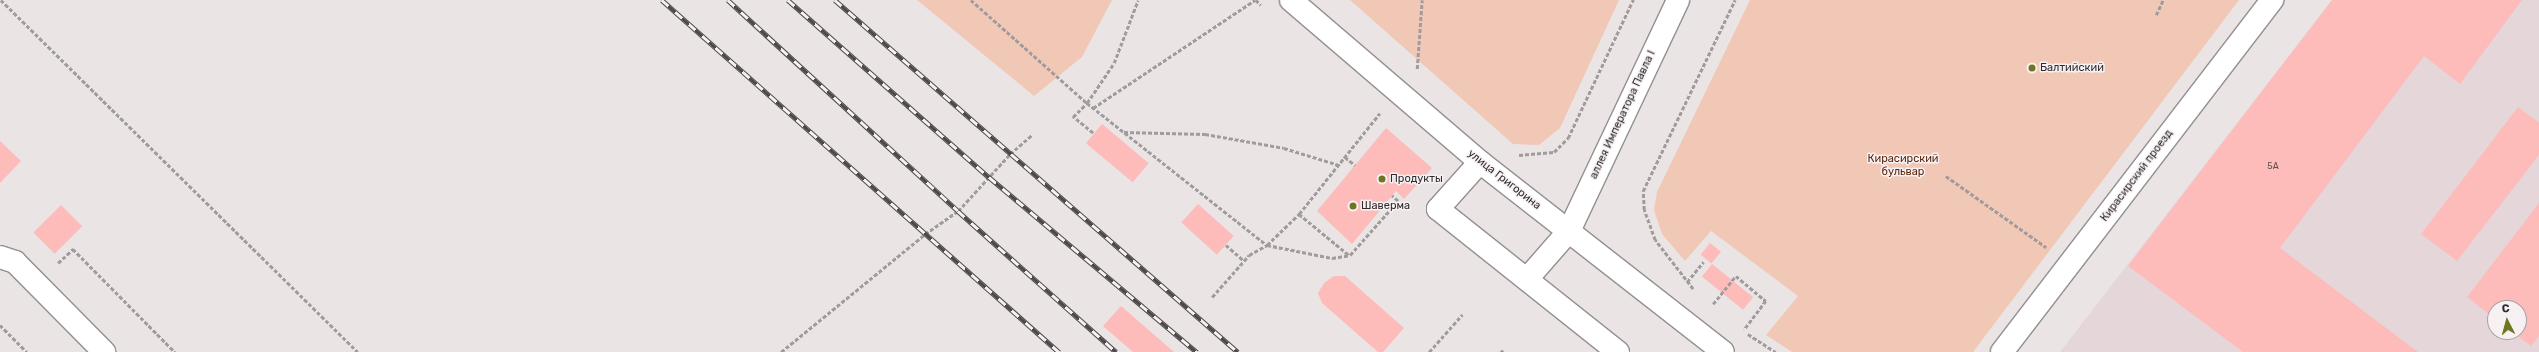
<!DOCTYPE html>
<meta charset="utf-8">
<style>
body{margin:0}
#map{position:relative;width:2539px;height:352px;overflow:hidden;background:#eae4e5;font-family:Rubik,sans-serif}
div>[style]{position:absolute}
.built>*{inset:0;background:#e5d6da}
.green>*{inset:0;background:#f1c8b5}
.building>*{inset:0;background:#fdbcb9;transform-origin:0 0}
.path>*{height:2.5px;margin-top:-1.25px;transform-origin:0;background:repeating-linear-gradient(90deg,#a09b9c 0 4px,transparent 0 6px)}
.roads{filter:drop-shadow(1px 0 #948f90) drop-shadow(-1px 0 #948f90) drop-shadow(0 1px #948f90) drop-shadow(0 -1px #948f90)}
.minor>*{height:22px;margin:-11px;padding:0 11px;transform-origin:11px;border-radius:11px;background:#fff}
.rail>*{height:4.5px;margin-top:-2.25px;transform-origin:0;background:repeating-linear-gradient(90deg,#f7f1f3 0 9px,#4b4849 0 18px);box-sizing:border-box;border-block:1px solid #4b4849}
.dots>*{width:11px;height:11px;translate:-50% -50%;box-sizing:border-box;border:2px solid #f7f1f3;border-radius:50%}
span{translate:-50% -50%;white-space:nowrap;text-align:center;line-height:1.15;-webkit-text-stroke:3px #f7f1f3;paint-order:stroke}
.number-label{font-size:9px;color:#614e4e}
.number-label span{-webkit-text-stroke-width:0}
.poi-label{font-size:11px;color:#2d2a2b}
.left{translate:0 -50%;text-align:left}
.street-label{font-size:11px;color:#2d2a2b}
.park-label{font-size:11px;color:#5b280d}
.north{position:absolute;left:2487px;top:300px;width:40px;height:40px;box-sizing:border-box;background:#f7f1f3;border:1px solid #a6a1a3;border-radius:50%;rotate:354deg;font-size:11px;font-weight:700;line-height:16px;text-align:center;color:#2d2a2b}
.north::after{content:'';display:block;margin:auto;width:14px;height:18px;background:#6f761f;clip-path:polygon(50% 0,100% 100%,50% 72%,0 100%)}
</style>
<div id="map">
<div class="built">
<i style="clip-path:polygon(evenodd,2332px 0,2539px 0,2539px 352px,2060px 352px,2332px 0,2495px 308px,2519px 308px,2519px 332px,2495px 332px,2495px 308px)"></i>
</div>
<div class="green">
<i style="clip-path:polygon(917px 0,1112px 0,1082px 57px,1034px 96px)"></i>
<i style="clip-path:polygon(1350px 0,1619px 0,1560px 128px,1539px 145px,1513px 144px)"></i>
<i style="clip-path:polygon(1750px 0,2239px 0,1973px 352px,1792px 352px,1766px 335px,1798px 296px,1711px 231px,1685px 261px,1662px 234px,1654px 210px,1657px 192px)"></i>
</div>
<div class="building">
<i style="clip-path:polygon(2332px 0,2522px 0,2460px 84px,2424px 56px,2280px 248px,2418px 352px,2243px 352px,2128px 266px)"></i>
<i style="clip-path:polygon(2518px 107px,2539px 123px,2539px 155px,2457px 261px,2421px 234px)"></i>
<i style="left:1102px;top:124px;width:61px;height:25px;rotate:40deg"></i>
<i style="clip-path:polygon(1386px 128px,1432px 168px,1404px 199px,1396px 191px,1352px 244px,1317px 211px)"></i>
<i style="clip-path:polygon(0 141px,21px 161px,0 183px)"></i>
<i style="clip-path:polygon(2539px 203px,2539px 336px,2531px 346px,2512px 332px,2519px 332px,2519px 308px,2495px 308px,2495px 319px,2467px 297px)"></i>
<i style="left:1198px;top:204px;width:48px;height:25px;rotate:42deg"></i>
<i style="left:61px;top:205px;width:30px;height:39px;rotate:45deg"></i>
<i style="left:1710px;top:243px;width:14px;height:15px;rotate:39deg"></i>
<i style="left:1712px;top:264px;width:53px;height:16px;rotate:39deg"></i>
<i style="clip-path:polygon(1334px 276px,1345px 276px,1404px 328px,1383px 352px,1378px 352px,1322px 303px,1318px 293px,1324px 283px)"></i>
<i style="clip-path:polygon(1121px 306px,1174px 352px,1133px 352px,1103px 326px)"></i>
</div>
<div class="path">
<i style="left:1px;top:0;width:501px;rotate:44.6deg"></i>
<i style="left:971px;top:0;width:155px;rotate:41.6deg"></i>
<i style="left:1087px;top:103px;width:229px;rotate:38.3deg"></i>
<i style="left:1267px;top:245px;width:66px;rotate:11.3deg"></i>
<i style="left:1332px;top:258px;width:18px;rotate:-9deg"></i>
<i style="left:1350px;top:255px;width:72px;rotate:-48.4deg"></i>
<i style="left:1398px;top:201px;width:8px;rotate:-140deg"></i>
<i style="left:1256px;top:0;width:7px;rotate:45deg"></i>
<i style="left:2156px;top:15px;width:17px;rotate:-65deg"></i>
<i style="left:1417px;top:69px;width:69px;rotate:-85.9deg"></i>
<i style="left:1093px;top:108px;width:195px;rotate:-33.7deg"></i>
<i style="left:1124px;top:132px;width:81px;rotate:1.4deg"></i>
<i style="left:1205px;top:134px;width:80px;rotate:10deg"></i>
<i style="left:1284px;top:148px;width:58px;rotate:17.2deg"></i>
<i style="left:1093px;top:133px;width:26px;rotate:-141deg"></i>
<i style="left:1073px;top:117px;width:20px;rotate:-45deg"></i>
<i style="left:1087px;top:103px;width:48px;rotate:-56deg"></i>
<i style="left:1114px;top:63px;width:67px;rotate:-69.1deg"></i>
<i style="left:1519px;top:155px;width:35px;rotate:-5deg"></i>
<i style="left:1554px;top:152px;width:20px;rotate:-45deg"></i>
<i style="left:1568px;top:138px;width:153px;rotate:-64.8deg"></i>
<i style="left:1345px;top:157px;width:13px;rotate:39deg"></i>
<i style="left:1946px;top:176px;width:123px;rotate:35.4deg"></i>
<i style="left:1299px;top:214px;width:65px;rotate:39.4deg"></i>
<i style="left:1226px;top:245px;width:23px;rotate:41deg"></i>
<i style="left:58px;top:263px;width:21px;rotate:-43deg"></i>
<i style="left:73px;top:249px;width:145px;rotate:45.3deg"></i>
<i style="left:1687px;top:282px;width:26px;rotate:-51deg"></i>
<i style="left:1693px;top:289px;width:62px;rotate:-127.8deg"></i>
<i style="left:1655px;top:240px;width:32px;rotate:-110deg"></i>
<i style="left:1644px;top:210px;width:19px;rotate:-93deg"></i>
<i style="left:1643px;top:191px;width:212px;rotate:-64.3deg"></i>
<i style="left:1212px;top:297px;width:56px;rotate:-48.6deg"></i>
<i style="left:1249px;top:255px;width:21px;rotate:-29deg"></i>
<i style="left:1267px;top:245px;width:45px;rotate:-44.1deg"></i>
<i style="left:1299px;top:214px;width:129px;rotate:-51.3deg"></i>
<i style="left:1713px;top:304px;width:36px;rotate:-51deg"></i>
<i style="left:1736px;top:276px;width:39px;rotate:40deg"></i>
<i style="left:1766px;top:301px;width:36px;rotate:127deg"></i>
<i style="left:0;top:325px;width:38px;rotate:45deg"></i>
<i style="left:1748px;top:334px;width:33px;rotate:33deg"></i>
<i style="left:1501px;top:350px;width:3px;rotate:45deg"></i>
<i style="left:781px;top:352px;width:186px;rotate:-39.3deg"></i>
<i style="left:925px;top:234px;width:40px;rotate:-34.9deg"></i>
<i style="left:958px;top:211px;width:77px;rotate:-47.6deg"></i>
<i style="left:1010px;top:154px;width:29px;rotate:-41deg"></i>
<i style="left:1429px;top:352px;width:50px;rotate:-48.3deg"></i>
</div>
<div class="roads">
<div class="minor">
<i style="left:1291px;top:0;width:249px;rotate:40.6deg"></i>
<i style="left:1480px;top:162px;width:308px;rotate:38deg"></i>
<i style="left:1480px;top:162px;width:63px;rotate:131.8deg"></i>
<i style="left:1438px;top:209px;width:230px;rotate:38.5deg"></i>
<i style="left:0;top:257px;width:16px;rotate:18deg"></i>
<i style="left:15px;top:262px;width:127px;rotate:45.3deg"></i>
<i style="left:1527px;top:279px;width:64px;rotate:-48.8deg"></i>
<i style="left:1569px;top:231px;width:255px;rotate:-64.7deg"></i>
<i style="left:2002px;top:352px;width:444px;rotate:-52.5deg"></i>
</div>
</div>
<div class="rail">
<i style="left:662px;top:0;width:531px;rotate:41.56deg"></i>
<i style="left:728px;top:0;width:312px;rotate:42.5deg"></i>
<i style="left:958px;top:211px;width:212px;rotate:41.7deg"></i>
<i style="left:788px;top:0;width:268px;rotate:41.4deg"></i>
<i style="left:989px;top:177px;width:272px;rotate:40.1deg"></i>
<i style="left:835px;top:0;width:535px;rotate:41.14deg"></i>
</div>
<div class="dots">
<i style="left:2032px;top:68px;background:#6f761f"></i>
<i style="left:1382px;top:179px;background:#6f761f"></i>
<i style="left:1353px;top:206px;background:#6f761f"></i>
</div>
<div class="number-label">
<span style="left:2273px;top:166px">5А</span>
</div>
<div class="poi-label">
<span class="left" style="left:2040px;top:68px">Балтийский</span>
<span class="left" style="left:1390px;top:179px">Продукты</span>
<span class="left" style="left:1361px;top:206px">Шаверма</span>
</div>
<div class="street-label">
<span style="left:1623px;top:115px;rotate:-65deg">аллея Императора Павла I</span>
<span style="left:2137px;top:176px;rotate:-53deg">Кирасирский проезд</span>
<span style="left:1504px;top:180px;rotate:38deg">улица Григорина</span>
</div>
<div class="park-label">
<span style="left:1903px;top:166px">Кирасирский<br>бульвар</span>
</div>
<div class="north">С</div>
</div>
